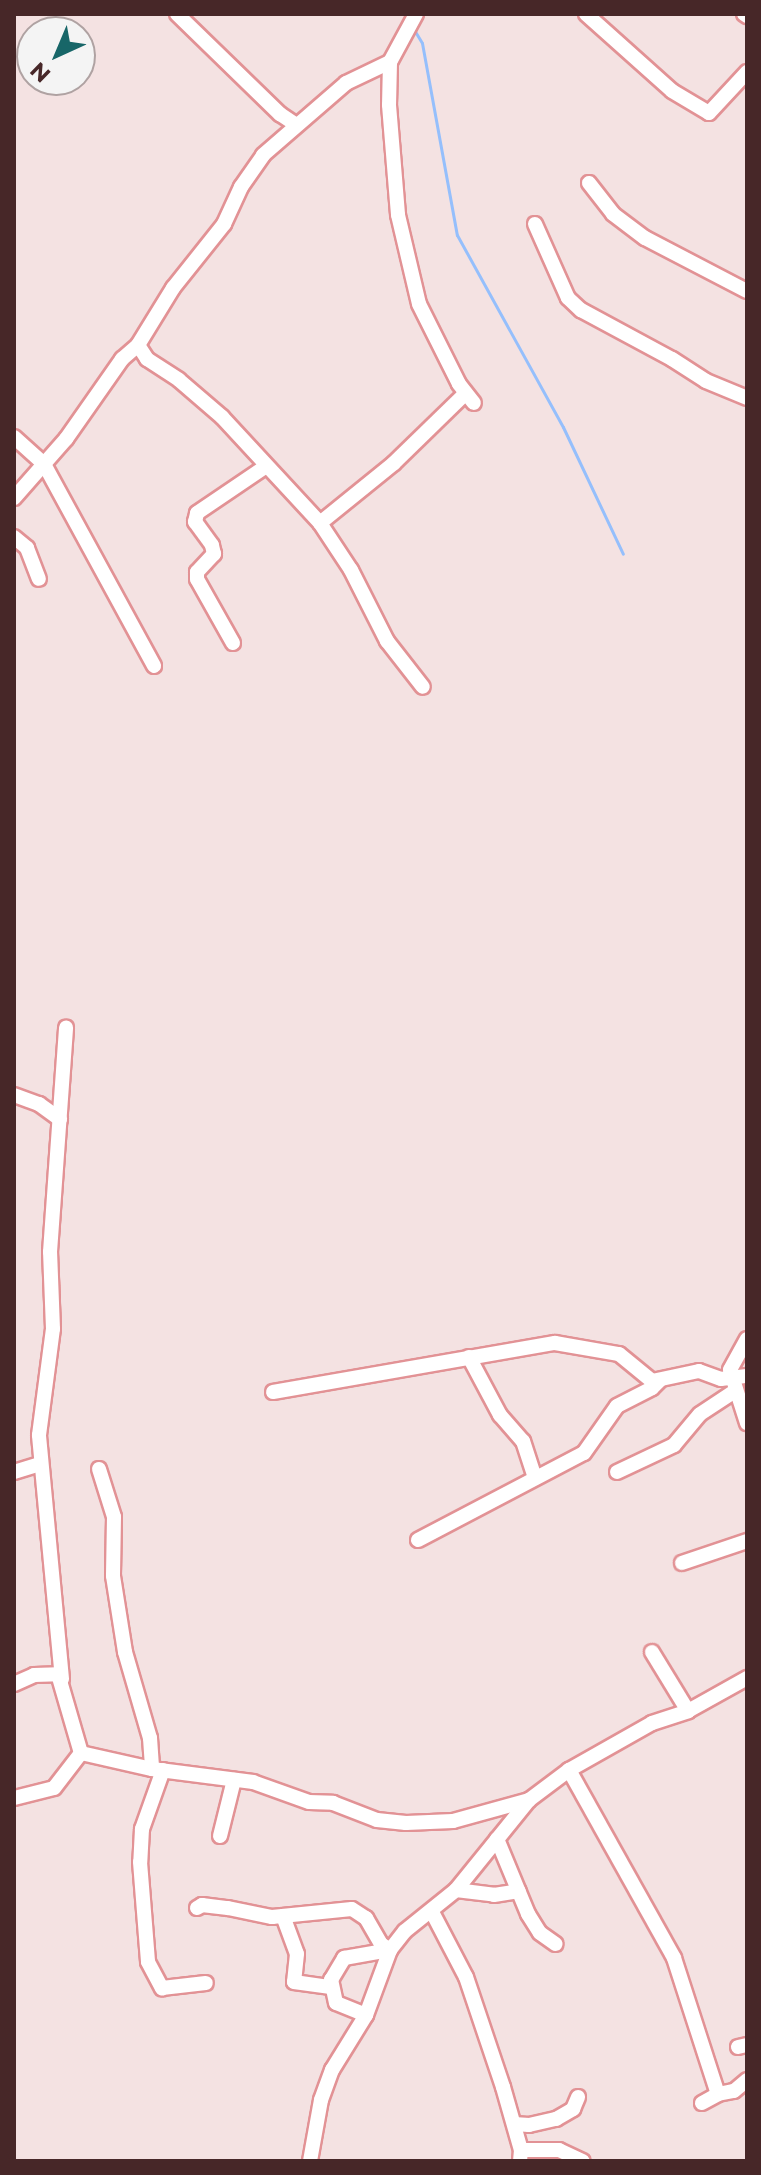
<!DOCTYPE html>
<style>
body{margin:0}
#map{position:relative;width:761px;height:2175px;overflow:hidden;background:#f4e2e2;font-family:Montserrat,sans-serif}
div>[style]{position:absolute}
.stream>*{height:3px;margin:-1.5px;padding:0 1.5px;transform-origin:1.5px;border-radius:1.5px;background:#95bffc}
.roads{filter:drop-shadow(2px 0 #e29295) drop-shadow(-2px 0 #e29295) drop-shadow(0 2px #e29295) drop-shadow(0 -2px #e29295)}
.minor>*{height:14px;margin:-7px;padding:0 7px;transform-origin:7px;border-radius:7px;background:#fff}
span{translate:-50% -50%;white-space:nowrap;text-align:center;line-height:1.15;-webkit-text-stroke:8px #f4f4f4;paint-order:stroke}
.frame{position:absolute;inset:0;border:16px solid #472728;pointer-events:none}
.north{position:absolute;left:16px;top:16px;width:80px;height:80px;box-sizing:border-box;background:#f4f4f4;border:2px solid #afa2a2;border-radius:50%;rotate:224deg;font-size:22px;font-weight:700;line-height:32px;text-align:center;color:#472728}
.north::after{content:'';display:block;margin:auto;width:28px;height:36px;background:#176668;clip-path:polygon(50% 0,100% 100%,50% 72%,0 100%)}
</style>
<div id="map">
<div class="stream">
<i style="left:413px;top:28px;width:17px;rotate:59deg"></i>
<i style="left:422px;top:43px;width:195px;rotate:79.7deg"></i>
<i style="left:457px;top:235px;width:219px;rotate:61.1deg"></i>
<i style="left:563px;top:427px;width:140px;rotate:64.7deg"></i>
</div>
<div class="roads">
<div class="minor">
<i style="left:177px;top:14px;width:144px;rotate:44.2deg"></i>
<i style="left:280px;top:114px;width:18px;rotate:34deg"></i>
<i style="left:416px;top:14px;width:55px;rotate:118.4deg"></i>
<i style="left:390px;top:62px;width:43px;rotate:91.3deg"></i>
<i style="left:389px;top:105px;width:110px;rotate:85.3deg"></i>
<i style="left:398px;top:215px;width:91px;rotate:76.7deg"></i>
<i style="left:419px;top:304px;width:89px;rotate:63.4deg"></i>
<i style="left:459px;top:384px;width:24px;rotate:52deg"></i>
<i style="left:586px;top:14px;width:115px;rotate:41.8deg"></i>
<i style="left:672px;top:91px;width:43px;rotate:30.7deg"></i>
<i style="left:709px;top:113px;width:56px;rotate:-47.2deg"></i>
<i style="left:744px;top:14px;width:4px;rotate:34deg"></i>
<i style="left:589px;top:183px;width:39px;rotate:52deg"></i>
<i style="left:613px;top:214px;width:40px;rotate:37deg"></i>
<i style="left:645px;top:238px;width:115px;rotate:27.5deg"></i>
<i style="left:535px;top:224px;width:81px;rotate:66deg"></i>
<i style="left:568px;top:298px;width:18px;rotate:43deg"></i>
<i style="left:581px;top:310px;width:103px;rotate:28.3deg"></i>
<i style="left:672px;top:359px;width:40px;rotate:32.9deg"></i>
<i style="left:706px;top:381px;width:44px;rotate:22.5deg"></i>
<i style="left:138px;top:345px;width:17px;rotate:57deg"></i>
<i style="left:147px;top:359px;width:38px;rotate:33deg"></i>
<i style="left:179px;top:380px;width:57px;rotate:40.7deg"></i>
<i style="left:222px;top:417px;width:144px;rotate:47.2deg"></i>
<i style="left:320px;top:523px;width:56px;rotate:56.6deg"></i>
<i style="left:351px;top:570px;width:80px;rotate:63.1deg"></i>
<i style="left:387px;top:641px;width:58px;rotate:52deg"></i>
<i style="left:14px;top:437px;width:40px;rotate:42deg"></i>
<i style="left:44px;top:464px;width:230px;rotate:61.4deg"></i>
<i style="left:14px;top:498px;width:79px;rotate:-48.6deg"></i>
<i style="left:66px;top:439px;width:98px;rotate:-55deg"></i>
<i style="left:122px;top:359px;width:21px;rotate:-41deg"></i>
<i style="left:138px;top:345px;width:67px;rotate:-58.4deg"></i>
<i style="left:173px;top:288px;width:82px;rotate:-51.4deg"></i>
<i style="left:224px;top:224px;width:41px;rotate:-65.3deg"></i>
<i style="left:241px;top:187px;width:39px;rotate:-55deg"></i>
<i style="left:263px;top:155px;width:110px;rotate:-40.9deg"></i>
<i style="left:346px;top:83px;width:49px;rotate:-25.5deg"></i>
<i style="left:320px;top:523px;width:95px;rotate:-39deg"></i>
<i style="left:394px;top:463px;width:99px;rotate:-44.2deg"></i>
<i style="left:14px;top:537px;width:17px;rotate:40deg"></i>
<i style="left:27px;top:548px;width:33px;rotate:69deg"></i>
<i style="left:233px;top:643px;width:73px;rotate:-119.4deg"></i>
<i style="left:197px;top:579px;width:7px;rotate:-90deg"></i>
<i style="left:197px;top:572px;width:25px;rotate:-47deg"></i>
<i style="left:214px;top:554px;width:9px;rotate:-103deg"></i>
<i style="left:212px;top:545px;width:29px;rotate:-126deg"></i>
<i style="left:195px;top:522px;width:9px;rotate:-77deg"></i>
<i style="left:197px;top:513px;width:82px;rotate:-34.1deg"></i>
<i style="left:14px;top:1095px;width:27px;rotate:20deg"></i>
<i style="left:39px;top:1104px;width:26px;rotate:36deg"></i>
<i style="left:747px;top:1339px;width:35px;rotate:119deg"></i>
<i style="left:730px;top:1370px;width:56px;rotate:72.2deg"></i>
<i style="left:469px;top:1357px;width:66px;rotate:61.9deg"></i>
<i style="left:500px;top:1415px;width:35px;rotate:49deg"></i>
<i style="left:523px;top:1441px;width:39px;rotate:72deg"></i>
<i style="left:273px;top:1392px;width:286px;rotate:-9.9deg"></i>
<i style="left:555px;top:1343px;width:65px;rotate:9.8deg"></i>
<i style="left:619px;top:1354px;width:43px;rotate:39.3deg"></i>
<i style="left:652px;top:1381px;width:48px;rotate:-12deg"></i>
<i style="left:699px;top:1371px;width:23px;rotate:20deg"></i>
<i style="left:721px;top:1379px;width:26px;rotate:-7deg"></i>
<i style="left:99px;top:1469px;width:50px;rotate:72.6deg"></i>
<i style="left:114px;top:1517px;width:59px;rotate:91deg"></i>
<i style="left:113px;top:1576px;width:77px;rotate:81deg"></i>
<i style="left:125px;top:1652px;width:90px;rotate:73.8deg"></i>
<i style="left:150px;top:1738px;width:31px;rotate:86deg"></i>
<i style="left:14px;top:1472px;width:28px;rotate:-17deg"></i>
<i style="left:617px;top:1472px;width:63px;rotate:-25.3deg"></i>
<i style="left:674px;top:1445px;width:40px;rotate:-50deg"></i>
<i style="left:700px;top:1414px;width:42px;rotate:-33.3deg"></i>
<i style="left:418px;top:1540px;width:187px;rotate:-27.7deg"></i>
<i style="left:584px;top:1453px;width:57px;rotate:-54.9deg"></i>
<i style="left:617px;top:1406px;width:39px;rotate:-27deg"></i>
<i style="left:652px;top:1388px;width:11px;rotate:-45deg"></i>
<i style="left:682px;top:1563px;width:69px;rotate:-18.7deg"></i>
<i style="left:652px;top:1652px;width:69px;rotate:58.6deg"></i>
<i style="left:62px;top:1679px;width:245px;rotate:-95.4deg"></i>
<i style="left:39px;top:1435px;width:107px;rotate:-82.5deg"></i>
<i style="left:53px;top:1329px;width:77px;rotate:-92.2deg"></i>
<i style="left:50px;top:1252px;width:225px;rotate:-85.9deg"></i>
<i style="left:14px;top:1684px;width:22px;rotate:-24deg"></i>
<i style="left:34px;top:1675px;width:24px;rotate:-2deg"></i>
<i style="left:58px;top:1674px;width:82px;rotate:73.8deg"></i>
<i style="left:81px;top:1753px;width:44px;rotate:127.6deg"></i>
<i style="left:54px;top:1788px;width:41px;rotate:166deg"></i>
<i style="left:81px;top:1753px;width:73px;rotate:12.7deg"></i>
<i style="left:152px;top:1769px;width:102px;rotate:7.3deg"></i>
<i style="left:253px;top:1782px;width:59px;rotate:19.7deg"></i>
<i style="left:309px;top:1802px;width:24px;rotate:2deg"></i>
<i style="left:333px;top:1803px;width:47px;rotate:21.1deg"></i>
<i style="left:377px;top:1820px;width:29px;rotate:6deg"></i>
<i style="left:406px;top:1823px;width:47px;rotate:-2.4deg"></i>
<i style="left:453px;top:1821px;width:79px;rotate:-15.4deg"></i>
<i style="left:163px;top:1770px;width:63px;rotate:109.6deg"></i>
<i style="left:142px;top:1829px;width:33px;rotate:93deg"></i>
<i style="left:140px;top:1862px;width:100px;rotate:85.4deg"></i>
<i style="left:148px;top:1962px;width:30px;rotate:62deg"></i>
<i style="left:162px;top:1988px;width:44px;rotate:-6.5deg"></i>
<i style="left:569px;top:1770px;width:215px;rotate:60.8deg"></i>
<i style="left:674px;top:1958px;width:143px;rotate:72.1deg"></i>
<i style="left:220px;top:1836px;width:58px;rotate:-76deg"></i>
<i style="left:497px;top:1839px;width:81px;rotate:67.5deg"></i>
<i style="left:528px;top:1914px;width:22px;rotate:58deg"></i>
<i style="left:540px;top:1933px;width:19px;rotate:35deg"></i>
<i style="left:456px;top:1890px;width:38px;rotate:7deg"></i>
<i style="left:494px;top:1895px;width:25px;rotate:-9deg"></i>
<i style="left:197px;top:1908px;width:6px;rotate:-31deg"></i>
<i style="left:202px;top:1905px;width:26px;rotate:7deg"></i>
<i style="left:228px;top:1908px;width:45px;rotate:11.6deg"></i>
<i style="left:272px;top:1917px;width:80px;rotate:-5.7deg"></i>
<i style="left:352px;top:1909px;width:17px;rotate:33deg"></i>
<i style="left:366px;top:1918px;width:30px;rotate:60deg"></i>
<i style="left:381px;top:1944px;width:11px;rotate:34deg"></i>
<i style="left:432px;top:1912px;width:73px;rotate:62.4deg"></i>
<i style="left:466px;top:1977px;width:116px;rotate:71.4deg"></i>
<i style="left:503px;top:2087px;width:66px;rotate:74.1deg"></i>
<i style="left:521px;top:2150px;width:11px;rotate:95deg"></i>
<i style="left:283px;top:1916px;width:40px;rotate:69.8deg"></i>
<i style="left:297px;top:1954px;width:28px;rotate:96deg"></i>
<i style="left:294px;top:1982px;width:37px;rotate:8deg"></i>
<i style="left:366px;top:2015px;width:32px;rotate:-158deg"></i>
<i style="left:336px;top:2003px;width:24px;rotate:-102deg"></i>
<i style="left:331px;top:1980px;width:26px;rotate:-59deg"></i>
<i style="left:344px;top:1958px;width:47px;rotate:-9.9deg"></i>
<i style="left:738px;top:2047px;width:9px;rotate:-13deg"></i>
<i style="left:702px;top:2103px;width:18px;rotate:-29deg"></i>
<i style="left:718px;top:2094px;width:16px;rotate:-11deg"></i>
<i style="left:734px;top:2091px;width:17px;rotate:-40deg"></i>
<i style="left:514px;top:2124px;width:15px;rotate:4deg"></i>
<i style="left:529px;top:2125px;width:28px;rotate:-13deg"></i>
<i style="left:556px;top:2119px;width:20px;rotate:-30deg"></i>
<i style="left:573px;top:2109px;width:13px;rotate:-67deg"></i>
<i style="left:521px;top:2150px;width:38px"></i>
<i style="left:559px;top:2150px;width:26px;rotate:25deg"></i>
<i style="left:310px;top:2161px;width:62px;rotate:-79.8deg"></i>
<i style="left:321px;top:2100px;width:32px;rotate:-70deg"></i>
<i style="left:332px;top:2070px;width:65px;rotate:-58.3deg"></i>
<i style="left:366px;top:2015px;width:69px;rotate:-69.7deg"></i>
<i style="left:390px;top:1950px;width:24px;rotate:-52deg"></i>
<i style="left:405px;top:1931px;width:65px;rotate:-38.8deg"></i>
<i style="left:456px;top:1890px;width:116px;rotate:-51deg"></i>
<i style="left:529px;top:1800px;width:50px;rotate:-36.9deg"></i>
<i style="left:569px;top:1770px;width:95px;rotate:-29.5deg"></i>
<i style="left:652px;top:1723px;width:38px;rotate:-18deg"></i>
<i style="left:688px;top:1711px;width:68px;rotate:-29.2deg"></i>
</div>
</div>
<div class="frame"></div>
<div class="north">N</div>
</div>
